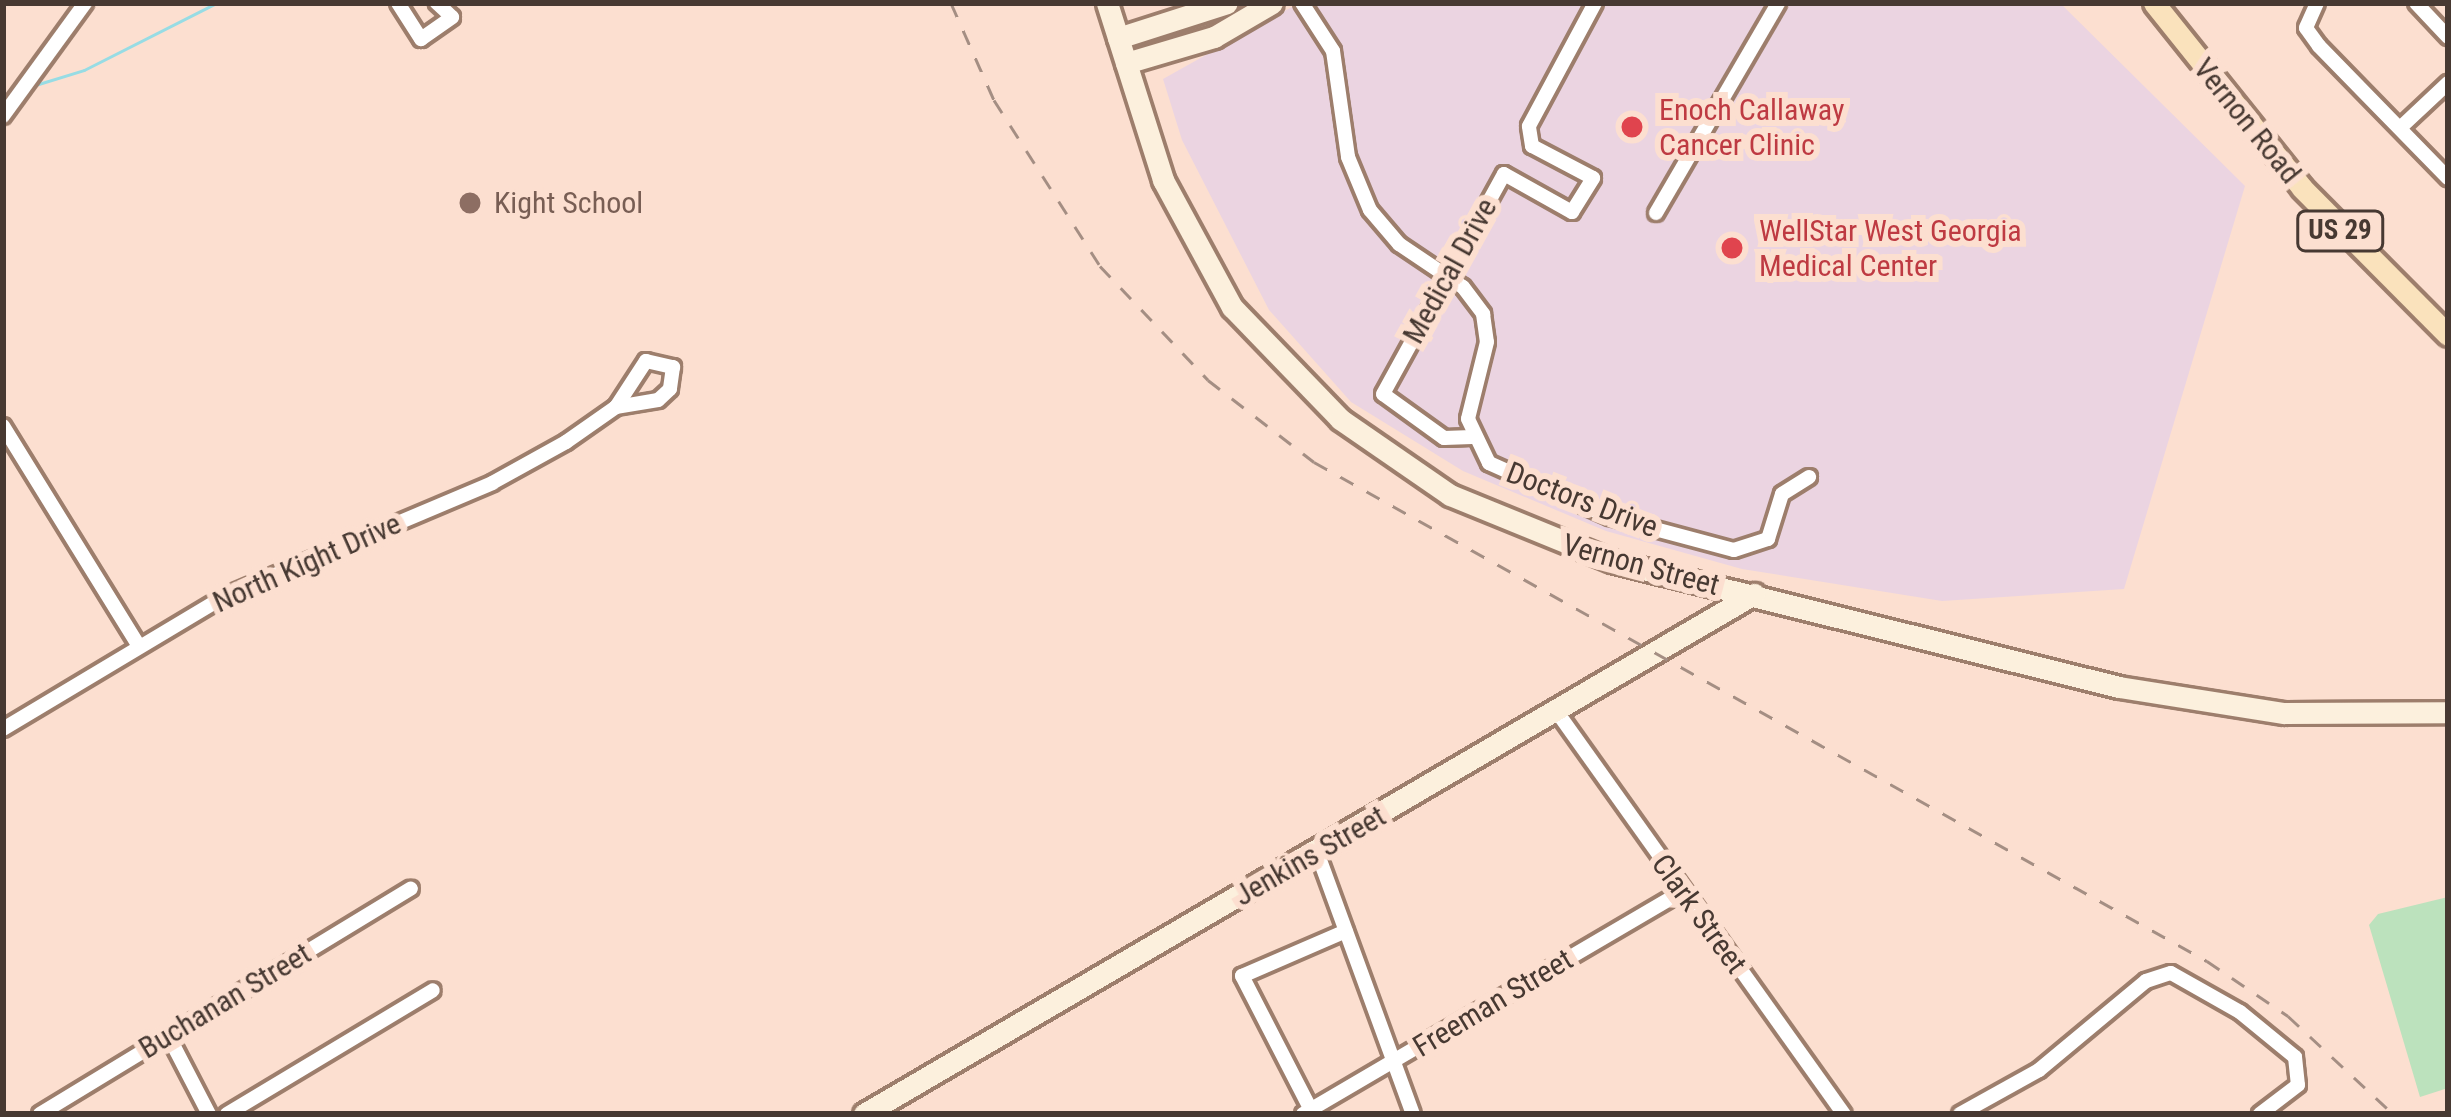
<!DOCTYPE html>
<style>
body{margin:0}
#map{position:relative;width:2451px;height:1117px;overflow:hidden;background:#fcdfd0;font-family:"Roboto Condensed",sans-serif}
div>[style]{position:absolute}
.medical>*{inset:0;background:#ebd4e1}
.green>*{inset:0;background:#bce2bd}
.stream>*{height:3px;margin:-1.5px;padding:0 1.5px;transform-origin:1.5px;border-radius:1.5px;background:#97dce4}
.roads{filter:drop-shadow(3px 0 #9d7e6c) drop-shadow(-3px 0 #9d7e6c) drop-shadow(0 3px #9d7e6c) drop-shadow(0 -3px #9d7e6c)}
.street>*{height:14px;margin:-7px;padding:0 7px;transform-origin:7px;border-radius:7px;background:#fff}
.secondary>*{height:21px;margin:-10.5px;padding:0 10.5px;transform-origin:10.5px;border-radius:10.5px;background:#fcf0dd}
.primary>*{height:21px;margin:-10.5px;padding:0 10.5px;transform-origin:10.5px;border-radius:10.5px;background:#fae2bc}
.rail>*{height:3px;margin-top:-1.5px;transform-origin:0;background:repeating-linear-gradient(90deg,#a48e83 0 15px,transparent 0 30px)}
.dots>*{width:33px;height:33px;translate:-50% -50%;box-sizing:border-box;border:6px solid #fcdfd0;border-radius:50%}
span{translate:-50% -50%;white-space:nowrap;text-align:center;line-height:1.15;-webkit-text-stroke:12px #fcdfd0;paint-order:stroke}
.shield-label span{padding:3px 9px;background:#fcdfd0;border:3px solid;border-radius:9px;-webkit-text-stroke-width:0}
.shield-label{font-size:27px;color:#473932;font-weight:700}
.health-label{font-size:30px;color:#be3a42}
.left{translate:0 -50%;text-align:left}
.street-label{font-size:30px;color:#473932}
.education-label{font-size:30px;color:#785e54}
.frame{position:absolute;inset:0;border:6px solid #473932;pointer-events:none}
</style>
<div id="map">
<div class="medical">
<i style="clip-path:polygon(1299px 3px,2060px 3px,2245px 186px,2124px 589px,1942px 601px,1742px 569px,1606px 531px,1463px 471px,1351px 402px,1269px 310px,1182px 140px,1163px 79px)"></i>
</div>
<div class="green">
<i style="clip-path:polygon(2448px 897px,2448px 1088px,2420px 1097px,2369px 925px,2378px 914px)"></i>
</div>
<div class="stream">
<i style="left:32px;top:86px;width:54px;rotate:-17.1deg"></i>
<i style="left:84px;top:70px;width:148px;rotate:-26.9deg"></i>
</div>
<div class="roads">
<div class="street">
<i style="left:398px;top:3px;width:43px;rotate:57.4deg"></i>
<i style="left:421px;top:39px;width:38px;rotate:-35deg"></i>
<i style="left:452px;top:17px;width:21px;rotate:-137deg"></i>
<i style="left:1302px;top:3px;width:57px;rotate:57.1deg"></i>
<i style="left:1333px;top:51px;width:107px;rotate:81.9deg"></i>
<i style="left:1348px;top:157px;width:57px;rotate:67.5deg"></i>
<i style="left:1370px;top:210px;width:45px;rotate:49.5deg"></i>
<i style="left:1399px;top:244px;width:77px;rotate:33.9deg"></i>
<i style="left:1463px;top:287px;width:34px;rotate:53deg"></i>
<i style="left:1483px;top:314px;width:28px;rotate:82deg"></i>
<i style="left:1487px;top:342px;width:79px;rotate:103.9deg"></i>
<i style="left:1468px;top:419px;width:49px;rotate:64.5deg"></i>
<i style="left:1489px;top:463px;width:133px;rotate:24.1deg"></i>
<i style="left:1610px;top:517px;width:128px;rotate:14.9deg"></i>
<i style="left:1734px;top:550px;width:36px;rotate:-18deg"></i>
<i style="left:1768px;top:539px;width:47px;rotate:-72.7deg"></i>
<i style="left:1782px;top:494px;width:32px;rotate:-32deg"></i>
<i style="left:2317px;top:3px;width:27px;rotate:114deg"></i>
<i style="left:2306px;top:28px;width:22px;rotate:54deg"></i>
<i style="left:2319px;top:46px;width:185px;rotate:45.7deg"></i>
<i style="left:2416px;top:3px;width:47px;rotate:46.7deg"></i>
<i style="left:3px;top:116px;width:140px;rotate:-54deg"></i>
<i style="left:2400px;top:128px;width:66px;rotate:-43.2deg"></i>
<i style="left:1656px;top:213px;width:243px;rotate:-59.8deg"></i>
<i style="left:3px;top:426px;width:255px;rotate:58.3deg"></i>
<i style="left:1472px;top:437px;width:28px;rotate:178deg"></i>
<i style="left:1444px;top:438px;width:75px;rotate:-144.2deg"></i>
<i style="left:1383px;top:394px;width:251px;rotate:-61.2deg"></i>
<i style="left:1504px;top:174px;width:78px;rotate:29.2deg"></i>
<i style="left:1572px;top:212px;width:40px;rotate:-58deg"></i>
<i style="left:1593px;top:178px;width:69px;rotate:-152.3deg"></i>
<i style="left:1532px;top:146px;width:20px;rotate:-99deg"></i>
<i style="left:1529px;top:126px;width:140px;rotate:-61.8deg"></i>
<i style="left:1557px;top:712px;width:494px;rotate:54.5deg"></i>
<i style="left:3px;top:729px;width:259px;rotate:-30.9deg"></i>
<i style="left:225px;top:596px;width:290px;rotate:-22.9deg"></i>
<i style="left:492px;top:483px;width:85px;rotate:-29deg"></i>
<i style="left:566px;top:442px;width:61px;rotate:-35deg"></i>
<i style="left:616px;top:407px;width:55px;rotate:-56.9deg"></i>
<i style="left:646px;top:361px;width:28px;rotate:13deg"></i>
<i style="left:673px;top:367px;width:22px;rotate:98deg"></i>
<i style="left:670px;top:389px;width:16px;rotate:137deg"></i>
<i style="left:658px;top:400px;width:43px;rotate:170.5deg"></i>
<i style="left:1317px;top:852px;width:279px;rotate:69.9deg"></i>
<i style="left:168px;top:1035px;width:89px;rotate:62.6deg"></i>
<i style="left:1311px;top:1110px;width:151px;rotate:-117.2deg"></i>
<i style="left:1242px;top:976px;width:113px;rotate:-23.4deg"></i>
<i style="left:40px;top:1114px;width:434px;rotate:-31.3deg"></i>
<i style="left:227px;top:1114px;width:240px;rotate:-31deg"></i>
<i style="left:1303px;top:1114px;width:438px;rotate:-30.4deg"></i>
<i style="left:1960px;top:1114px;width:90px;rotate:-29.1deg"></i>
<i style="left:2039px;top:1070px;width:139px;rotate:-39.8deg"></i>
<i style="left:2146px;top:981px;width:26px;rotate:-18deg"></i>
<i style="left:2171px;top:973px;width:79px;rotate:29.5deg"></i>
<i style="left:2240px;top:1012px;width:71px;rotate:39.3deg"></i>
<i style="left:2295px;top:1057px;width:28px;rotate:84deg"></i>
<i style="left:2298px;top:1085px;width:48px;rotate:142.7deg"></i>
</div>
<div class="secondary">
<i style="left:1107px;top:3px;width:186px;rotate:72.4deg"></i>
<i style="left:1163px;top:180px;width:145px;rotate:61.5deg"></i>
<i style="left:1232px;top:307px;width:156px;rotate:46deg"></i>
<i style="left:1340px;top:419px;width:134px;rotate:34.6deg"></i>
<i style="left:1450px;top:495px;width:175px;rotate:22.2deg"></i>
<i style="left:1612px;top:561px;width:522px;rotate:13.96deg"></i>
<i style="left:2119px;top:687px;width:167px;rotate:9deg"></i>
<i style="left:2284px;top:713px;width:164px;rotate:-0.3deg"></i>
<i style="left:1118px;top:38px;width:114px;rotate:-17.8deg"></i>
<i style="left:1126px;top:63px;width:92px;rotate:-16.5deg"></i>
<i style="left:1214px;top:37px;width:67px;rotate:-30.4deg"></i>
<i style="left:864px;top:1114px;width:1031px;rotate:-30.3deg"></i>
</div>
<div class="primary">
<i style="left:2154px;top:3px;width:237px;rotate:51.3deg"></i>
<i style="left:2302px;top:188px;width:207px;rotate:45.2deg"></i>
</div>
</div>
<div class="rail">
<i style="left:951px;top:3px;width:106px;rotate:66.1deg"></i>
<i style="left:994px;top:100px;width:197px;rotate:57.4deg"></i>
<i style="left:1100px;top:266px;width:157px;rotate:46.5deg"></i>
<i style="left:1208px;top:380px;width:134px;rotate:37.7deg"></i>
<i style="left:1314px;top:462px;width:1023px;rotate:29.2deg"></i>
<i style="left:2207px;top:961px;width:98px;rotate:34.2deg"></i>
<i style="left:2288px;top:1016px;width:144px;rotate:43deg"></i>
</div>
<div class="dots">
<i style="left:1632px;top:127px;background:#e0444e"></i>
<i style="left:470px;top:203px;background:#8d6e63"></i>
<i style="left:1732px;top:248px;background:#e0444e"></i>
</div>
<div class="shield-label">
<span style="left:2340px;top:231px">US 29</span>
</div>
<div class="health-label">
<span class="left" style="left:1659px;top:127px">Enoch Callaway<br>Cancer Clinic</span>
<span class="left" style="left:1759px;top:248px">WellStar West Georgia<br>Medical Center</span>
</div>
<div class="street-label">
<span style="left:2247px;top:121px;rotate:51deg">Vernon Road</span>
<span style="left:1450px;top:271px;rotate:-61deg">Medical Drive</span>
<span style="left:1582px;top:500px;rotate:21deg">Doctors Drive</span>
<span style="left:307px;top:563px;rotate:-24deg">North Kight Drive</span>
<span style="left:1641px;top:565px;rotate:15deg">Vernon Street</span>
<span style="left:1310px;top:856px;rotate:-30deg">Jenkins Street</span>
<span style="left:1699px;top:914px;rotate:54deg">Clark Street</span>
<span style="left:225px;top:1001px;rotate:-31deg">Buchanan Street</span>
<span style="left:1493px;top:1003px;rotate:-31deg">Freeman Street</span>
</div>
<div class="education-label">
<span class="left" style="left:494px;top:203px">Kight School</span>
</div>
<div class="frame"></div>
</div>
